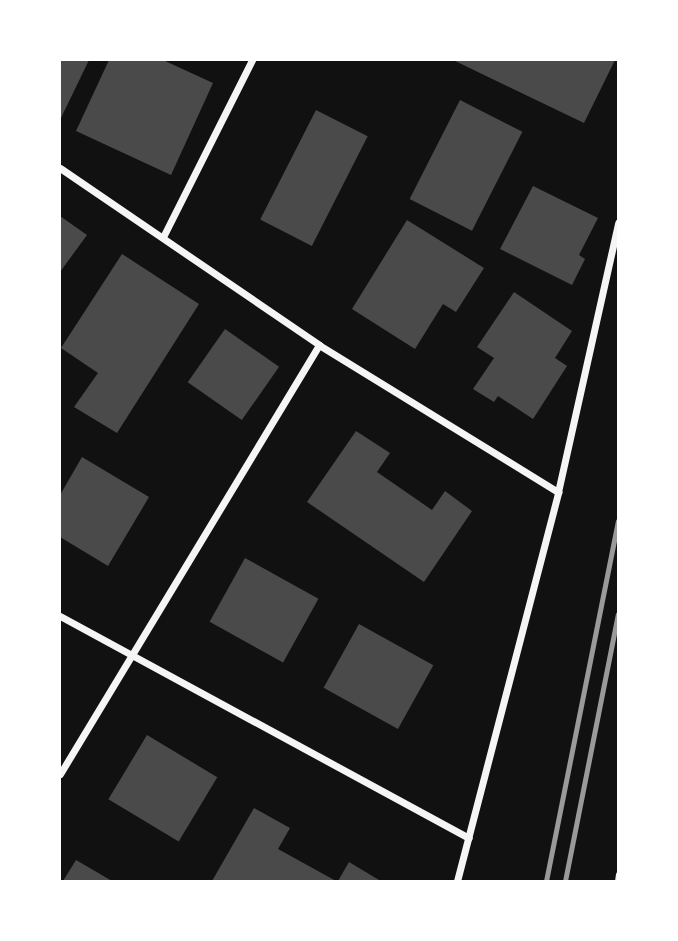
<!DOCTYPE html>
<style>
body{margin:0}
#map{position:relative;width:678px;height:941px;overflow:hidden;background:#111;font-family:"Open Sans",sans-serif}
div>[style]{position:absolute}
.building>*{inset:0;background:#4a4a4a;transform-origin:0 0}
.service>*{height:5px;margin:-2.5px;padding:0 2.5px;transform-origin:2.5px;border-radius:2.5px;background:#f5f5f5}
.minor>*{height:7px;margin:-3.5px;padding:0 3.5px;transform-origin:3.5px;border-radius:3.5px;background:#f5f5f5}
.rail>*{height:5px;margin:-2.5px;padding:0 2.5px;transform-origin:2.5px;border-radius:2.5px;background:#9a9a9a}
span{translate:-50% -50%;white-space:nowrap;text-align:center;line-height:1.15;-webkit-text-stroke:5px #fff;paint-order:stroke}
.frame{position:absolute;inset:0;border:61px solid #fff;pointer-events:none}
</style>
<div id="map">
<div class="building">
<i style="clip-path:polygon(60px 60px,89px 60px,60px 120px)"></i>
<i style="clip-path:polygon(109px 60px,163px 60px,213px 83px,171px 175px,76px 131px)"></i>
<i style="clip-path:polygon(453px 60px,615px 60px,584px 123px)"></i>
<i style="left:460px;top:100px;width:70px;height:111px;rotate:27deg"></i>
<i style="left:316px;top:110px;width:58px;height:123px;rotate:27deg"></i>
<i style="clip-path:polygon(533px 186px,598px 218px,579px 255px,585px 259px,572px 285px,500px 249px)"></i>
<i style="clip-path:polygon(60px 216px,87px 235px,60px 272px)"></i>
<i style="clip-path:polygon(407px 220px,484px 268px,456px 312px,443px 304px,415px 349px,352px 309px)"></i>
<i style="clip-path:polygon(122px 254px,199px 304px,117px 433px,74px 407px,98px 373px,61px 348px)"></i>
<i style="clip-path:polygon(514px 292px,572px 331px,555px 358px,567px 366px,533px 419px,498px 396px,494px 402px,473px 389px,494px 358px,477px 347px)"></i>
<i style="left:225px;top:329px;width:66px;height:65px;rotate:35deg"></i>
<i style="clip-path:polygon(356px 431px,390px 453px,377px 472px,432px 510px,445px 491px,472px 511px,424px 582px,307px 502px)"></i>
<i style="clip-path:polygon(82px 457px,149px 497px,108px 566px,60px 537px,60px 495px)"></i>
<i style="left:245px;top:558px;width:84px;height:73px;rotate:29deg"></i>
<i style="left:359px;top:624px;width:85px;height:73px;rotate:29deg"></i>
<i style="left:147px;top:735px;width:82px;height:75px;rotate:31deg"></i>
<i style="clip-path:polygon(254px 808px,290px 828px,278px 849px,336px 881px,212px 881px)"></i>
<i style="clip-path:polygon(76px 860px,112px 881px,63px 881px)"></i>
<i style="clip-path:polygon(349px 862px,379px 880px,378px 881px,338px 881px)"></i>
</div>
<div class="service">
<i style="left:617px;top:881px;width:7px;rotate:-82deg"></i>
</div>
<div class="minor">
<i style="left:60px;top:168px;width:314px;rotate:34.3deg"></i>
<i style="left:319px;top:345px;width:281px;rotate:31.6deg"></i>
<i style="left:164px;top:235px;width:196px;rotate:-63.3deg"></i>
<i style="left:60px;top:616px;width:465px;rotate:28.5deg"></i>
<i style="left:60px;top:774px;width:501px;rotate:-58.88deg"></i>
<i style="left:457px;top:881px;width:402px;rotate:-75.4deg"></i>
<i style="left:558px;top:492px;width:276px;rotate:-77.4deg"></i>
</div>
<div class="rail">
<i style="left:546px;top:881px;width:367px;rotate:-78.7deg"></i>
<i style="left:565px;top:881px;width:272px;rotate:-78.8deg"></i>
</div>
<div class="frame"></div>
</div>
